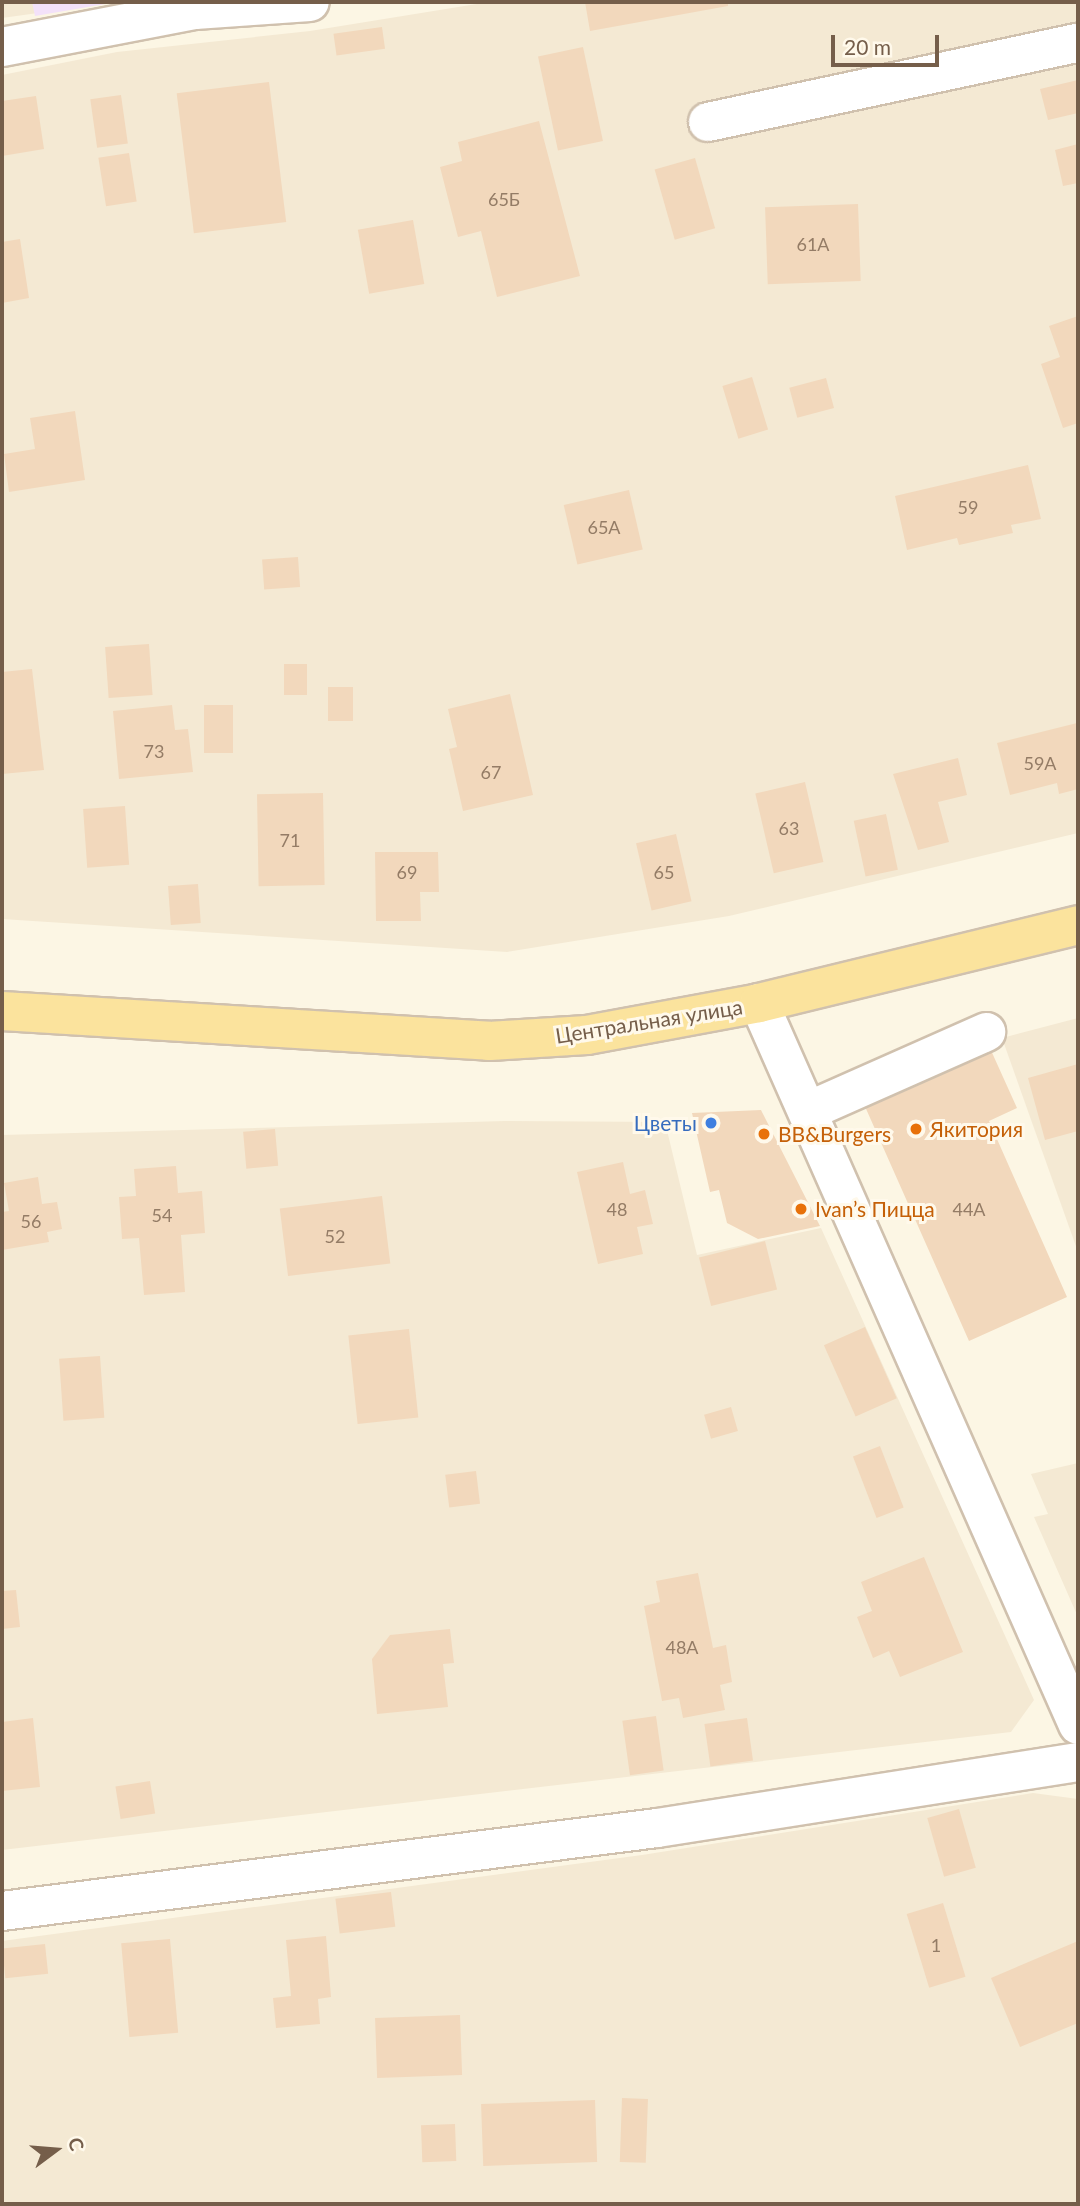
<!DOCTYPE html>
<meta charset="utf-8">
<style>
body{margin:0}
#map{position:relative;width:1080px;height:2206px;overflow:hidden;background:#fcf6e4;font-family:Lato,sans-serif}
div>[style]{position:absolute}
.residential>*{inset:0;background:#f4e9d3}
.education>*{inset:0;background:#f3e1f9}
.building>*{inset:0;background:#f2d8bc;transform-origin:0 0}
.roads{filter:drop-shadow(2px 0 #d0c1ae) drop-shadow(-2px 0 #d0c1ae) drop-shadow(0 2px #d0c1ae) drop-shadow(0 -2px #d0c1ae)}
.minor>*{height:38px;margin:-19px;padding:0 19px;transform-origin:19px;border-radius:19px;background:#fff}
.major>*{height:38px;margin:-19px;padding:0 19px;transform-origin:19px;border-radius:19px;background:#fbe39d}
.dots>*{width:19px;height:19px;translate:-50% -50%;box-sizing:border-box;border:4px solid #fff9eb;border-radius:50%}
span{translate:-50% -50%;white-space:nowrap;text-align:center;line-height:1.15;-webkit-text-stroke:6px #fff9eb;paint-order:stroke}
.number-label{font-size:18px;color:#947c66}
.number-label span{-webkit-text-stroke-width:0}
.street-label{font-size:21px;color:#755e4a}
.shop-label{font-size:21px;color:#366cbe}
.right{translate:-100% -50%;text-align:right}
.food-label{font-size:21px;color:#c56008}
.left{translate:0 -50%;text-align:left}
.frame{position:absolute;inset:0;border:4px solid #755e4a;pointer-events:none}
.north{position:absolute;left:21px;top:2115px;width:70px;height:70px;-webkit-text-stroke:5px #fff9eb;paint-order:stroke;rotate:74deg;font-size:19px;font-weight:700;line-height:28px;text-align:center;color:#755e4a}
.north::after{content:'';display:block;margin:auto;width:24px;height:32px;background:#755e4a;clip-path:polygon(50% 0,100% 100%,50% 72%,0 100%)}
.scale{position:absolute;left:831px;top:35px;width:108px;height:32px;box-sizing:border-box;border:4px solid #755e4a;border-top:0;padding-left:9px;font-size:21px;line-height:24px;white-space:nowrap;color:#755e4a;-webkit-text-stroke:5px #fff9eb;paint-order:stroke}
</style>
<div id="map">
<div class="residential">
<i style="clip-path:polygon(2px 2px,117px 2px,2px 18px)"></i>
<i style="clip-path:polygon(489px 2px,1078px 2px,1078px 833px,729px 916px,507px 952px,2px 919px,2px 75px,117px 52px,310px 31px)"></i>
<i style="clip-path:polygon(1078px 1018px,1078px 1252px,1002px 1038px)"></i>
<i style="clip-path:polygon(505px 1121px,665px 1122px,697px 1255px,821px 1228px,1034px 1700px,1011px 1732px,2px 1850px,2px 1135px)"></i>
<i style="clip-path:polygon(1078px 1463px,1078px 1617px,1034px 1517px,1048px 1514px,1031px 1474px)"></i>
<i style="clip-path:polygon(1033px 1793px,1078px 1799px,1078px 2204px,2px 2204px,2px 1941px,642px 1855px)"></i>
</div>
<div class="education">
<i style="clip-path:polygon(32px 2px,117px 2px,35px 16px)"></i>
</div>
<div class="building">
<i style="clip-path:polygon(585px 2px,728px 2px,728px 6px,590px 31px)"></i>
<i style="left:382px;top:27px;width:22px;height:49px;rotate:82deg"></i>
<i style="left:583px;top:47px;width:96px;height:46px;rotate:78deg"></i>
<i style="clip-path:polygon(1078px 80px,1078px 113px,1048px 120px,1040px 89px)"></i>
<i style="left:269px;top:82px;width:141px;height:93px;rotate:83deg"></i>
<i style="left:121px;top:95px;width:49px;height:31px;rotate:82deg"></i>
<i style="clip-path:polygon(36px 96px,44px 149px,2px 156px,2px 101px)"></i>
<i style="clip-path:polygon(539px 121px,580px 276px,497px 297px,481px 231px,458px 237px,440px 167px,462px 161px,458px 142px)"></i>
<i style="clip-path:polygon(1078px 144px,1078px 183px,1063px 186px,1055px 150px)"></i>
<i style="left:129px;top:153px;width:49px;height:31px;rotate:81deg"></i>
<i style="left:695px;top:158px;width:73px;height:42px;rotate:74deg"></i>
<i style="left:858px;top:204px;width:77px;height:93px;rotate:88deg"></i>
<i style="left:413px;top:220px;width:65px;height:56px;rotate:80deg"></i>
<i style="clip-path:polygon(20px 239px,29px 298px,2px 303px,2px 242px)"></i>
<i style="clip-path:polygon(1078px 316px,1078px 423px,1063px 428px,1041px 364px,1060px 357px,1049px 326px)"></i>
<i style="left:752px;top:377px;width:55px;height:31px;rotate:73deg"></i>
<i style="left:826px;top:378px;width:31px;height:38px;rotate:75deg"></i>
<i style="clip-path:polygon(75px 411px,85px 480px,9px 492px,4px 454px,35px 449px,30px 418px)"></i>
<i style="clip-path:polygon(1028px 465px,1041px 519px,1011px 525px,1013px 533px,959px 545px,957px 538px,907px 550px,895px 496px)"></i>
<i style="left:629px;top:490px;width:61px;height:67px;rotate:77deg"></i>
<i style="left:298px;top:557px;width:30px;height:36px;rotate:86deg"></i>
<i style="left:149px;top:644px;width:51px;height:44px;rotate:86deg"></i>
<i style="left:307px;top:664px;width:31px;height:23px;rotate:90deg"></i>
<i style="clip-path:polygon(32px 669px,44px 770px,2px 774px,2px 672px)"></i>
<i style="left:353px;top:687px;width:34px;height:25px;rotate:90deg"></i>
<i style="clip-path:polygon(510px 694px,533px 795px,463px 811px,449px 749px,457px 747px,448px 709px)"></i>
<i style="clip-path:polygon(172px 705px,175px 730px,188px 729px,193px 772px,119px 779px,113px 711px)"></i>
<i style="left:204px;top:705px;width:29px;height:48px"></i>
<i style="clip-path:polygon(1077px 723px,1078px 789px,1059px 794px,1057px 783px,1010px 795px,997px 743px)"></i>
<i style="clip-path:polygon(958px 758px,967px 795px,938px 802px,949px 842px,918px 850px,893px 774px)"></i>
<i style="left:805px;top:782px;width:82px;height:51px;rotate:77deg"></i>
<i style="left:323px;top:793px;width:92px;height:66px;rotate:89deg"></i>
<i style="left:125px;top:806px;width:59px;height:42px;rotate:86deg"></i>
<i style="left:886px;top:814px;width:57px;height:33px;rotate:78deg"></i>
<i style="left:676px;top:834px;width:69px;height:41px;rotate:77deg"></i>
<i style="clip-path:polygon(375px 852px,438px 852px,439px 892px,420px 892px,421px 921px,376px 921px)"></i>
<i style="left:198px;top:884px;width:39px;height:30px;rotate:86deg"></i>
<i style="clip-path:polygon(989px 1046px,1017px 1108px,989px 1121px,1067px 1297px,969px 1341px,863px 1102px)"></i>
<i style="clip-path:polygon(1078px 1064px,1078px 1131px,1045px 1140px,1028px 1078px)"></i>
<i style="clip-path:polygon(761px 1110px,820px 1226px,758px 1239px,727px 1223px,719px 1190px,710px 1192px,692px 1113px)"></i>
<i style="left:275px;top:1129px;width:37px;height:32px;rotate:85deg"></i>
<i style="clip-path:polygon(623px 1162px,630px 1194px,645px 1190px,653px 1224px,637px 1227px,643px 1254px,598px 1264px,577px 1172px)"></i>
<i style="clip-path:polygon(176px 1166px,178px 1193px,202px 1191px,205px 1233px,181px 1235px,185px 1292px,144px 1295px,139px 1238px,122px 1239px,119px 1197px,136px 1196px,134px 1169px)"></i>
<i style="clip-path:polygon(38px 1177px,42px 1204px,57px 1202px,62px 1229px,47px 1232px,49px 1242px,2px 1250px,2px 1212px,9px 1211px,4px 1183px)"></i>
<i style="left:382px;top:1196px;width:68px;height:103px;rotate:83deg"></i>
<i style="left:765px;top:1241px;width:50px;height:68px;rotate:76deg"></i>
<i style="left:865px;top:1327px;width:78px;height:45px;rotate:66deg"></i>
<i style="left:409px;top:1329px;width:89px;height:61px;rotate:84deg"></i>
<i style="left:100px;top:1356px;width:62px;height:41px;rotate:86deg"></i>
<i style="left:731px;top:1407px;width:25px;height:28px;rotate:74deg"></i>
<i style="left:880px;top:1446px;width:66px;height:29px;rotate:69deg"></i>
<i style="left:476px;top:1471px;width:33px;height:31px;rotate:83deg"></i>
<i style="clip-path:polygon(924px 1557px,963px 1652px,900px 1677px,889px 1651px,873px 1658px,857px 1617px,872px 1611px,861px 1582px)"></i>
<i style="clip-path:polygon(698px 1573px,713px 1648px,726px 1645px,732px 1682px,720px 1685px,725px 1710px,683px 1718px,679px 1698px,662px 1701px,644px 1606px,660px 1602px,656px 1581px)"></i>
<i style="clip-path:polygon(16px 1590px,20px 1627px,2px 1629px,2px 1591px)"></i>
<i style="clip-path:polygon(450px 1629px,454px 1663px,443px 1664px,448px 1707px,377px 1714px,372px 1659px,390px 1635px)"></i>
<i style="left:656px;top:1716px;width:55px;height:34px;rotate:82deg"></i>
<i style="clip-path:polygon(33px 1718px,40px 1787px,2px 1791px,2px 1722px)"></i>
<i style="left:747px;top:1718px;width:43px;height:43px;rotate:82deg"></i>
<i style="left:150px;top:1781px;width:33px;height:35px;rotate:81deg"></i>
<i style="left:959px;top:1809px;width:61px;height:33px;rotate:74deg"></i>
<i style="left:391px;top:1892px;width:35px;height:56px;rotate:83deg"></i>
<i style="left:943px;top:1903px;width:77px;height:38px;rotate:73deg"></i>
<i style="clip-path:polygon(326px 1936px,331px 1997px,318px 1999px,320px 2024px,276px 2028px,273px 1998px,291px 1996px,286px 1940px)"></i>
<i style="left:170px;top:1939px;width:94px;height:49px;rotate:85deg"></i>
<i style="clip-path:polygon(1078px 1941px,1078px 2023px,1020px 2047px,991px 1978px)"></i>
<i style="left:45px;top:1944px;width:30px;height:43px;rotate:84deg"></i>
<i style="left:460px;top:2015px;width:60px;height:85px;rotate:88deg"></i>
<i style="left:622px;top:2098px;width:26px;height:64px;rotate:2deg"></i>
<i style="left:595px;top:2100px;width:62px;height:114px;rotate:88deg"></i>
<i style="left:455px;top:2124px;width:37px;height:34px;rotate:88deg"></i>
</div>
<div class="roads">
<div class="minor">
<i style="left:2px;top:47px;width:197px;rotate:-10.9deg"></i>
<i style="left:195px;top:10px;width:115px;rotate:-4deg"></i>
<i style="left:708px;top:122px;width:378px;rotate:-12.1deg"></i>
<i style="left:759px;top:1003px;width:789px;rotate:66.16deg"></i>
<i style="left:808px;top:1111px;width:195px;rotate:-23.9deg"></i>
<i style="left:2px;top:1911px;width:660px;rotate:-7.22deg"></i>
<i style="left:657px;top:1828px;width:426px;rotate:-8.9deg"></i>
</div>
<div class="major">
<i style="left:2px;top:1011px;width:488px;rotate:3.5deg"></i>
<i style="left:489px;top:1041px;width:98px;rotate:-3.5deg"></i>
<i style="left:587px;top:1035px;width:175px;rotate:-10.5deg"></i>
<i style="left:759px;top:1003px;width:328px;rotate:-13.7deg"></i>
</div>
</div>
<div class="dots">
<i style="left:711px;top:1123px;background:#3f7fe0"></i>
<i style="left:916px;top:1129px;background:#e8710a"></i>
<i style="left:764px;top:1134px;background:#e8710a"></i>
<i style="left:801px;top:1209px;background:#e8710a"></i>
</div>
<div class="number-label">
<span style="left:504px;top:199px">65Б</span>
<span style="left:813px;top:244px">61А</span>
<span style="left:968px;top:507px">59</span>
<span style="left:604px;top:527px">65А</span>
<span style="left:154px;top:751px">73</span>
<span style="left:1040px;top:763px">59А</span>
<span style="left:491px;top:772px">67</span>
<span style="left:789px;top:828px">63</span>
<span style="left:290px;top:840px">71</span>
<span style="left:407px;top:872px">69</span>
<span style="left:664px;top:872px">65</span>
<span style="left:617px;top:1209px">48</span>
<span style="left:969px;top:1209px">44А</span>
<span style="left:162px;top:1215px">54</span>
<span style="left:31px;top:1221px">56</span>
<span style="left:335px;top:1236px">52</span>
<span style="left:682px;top:1647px">48А</span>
<span style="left:936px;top:1945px">1</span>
</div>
<div class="street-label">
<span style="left:649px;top:1021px;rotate:-9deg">Центральная улица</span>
</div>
<div class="shop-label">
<span class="right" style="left:697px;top:1123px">Цветы</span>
</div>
<div class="food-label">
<span class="left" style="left:930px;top:1129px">Якитория</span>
<span class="left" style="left:778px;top:1134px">BB&amp;Burgers</span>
<span class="left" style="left:815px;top:1209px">Ivan’s Пицца</span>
</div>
<div class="frame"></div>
<div class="north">С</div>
<div class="scale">20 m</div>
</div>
